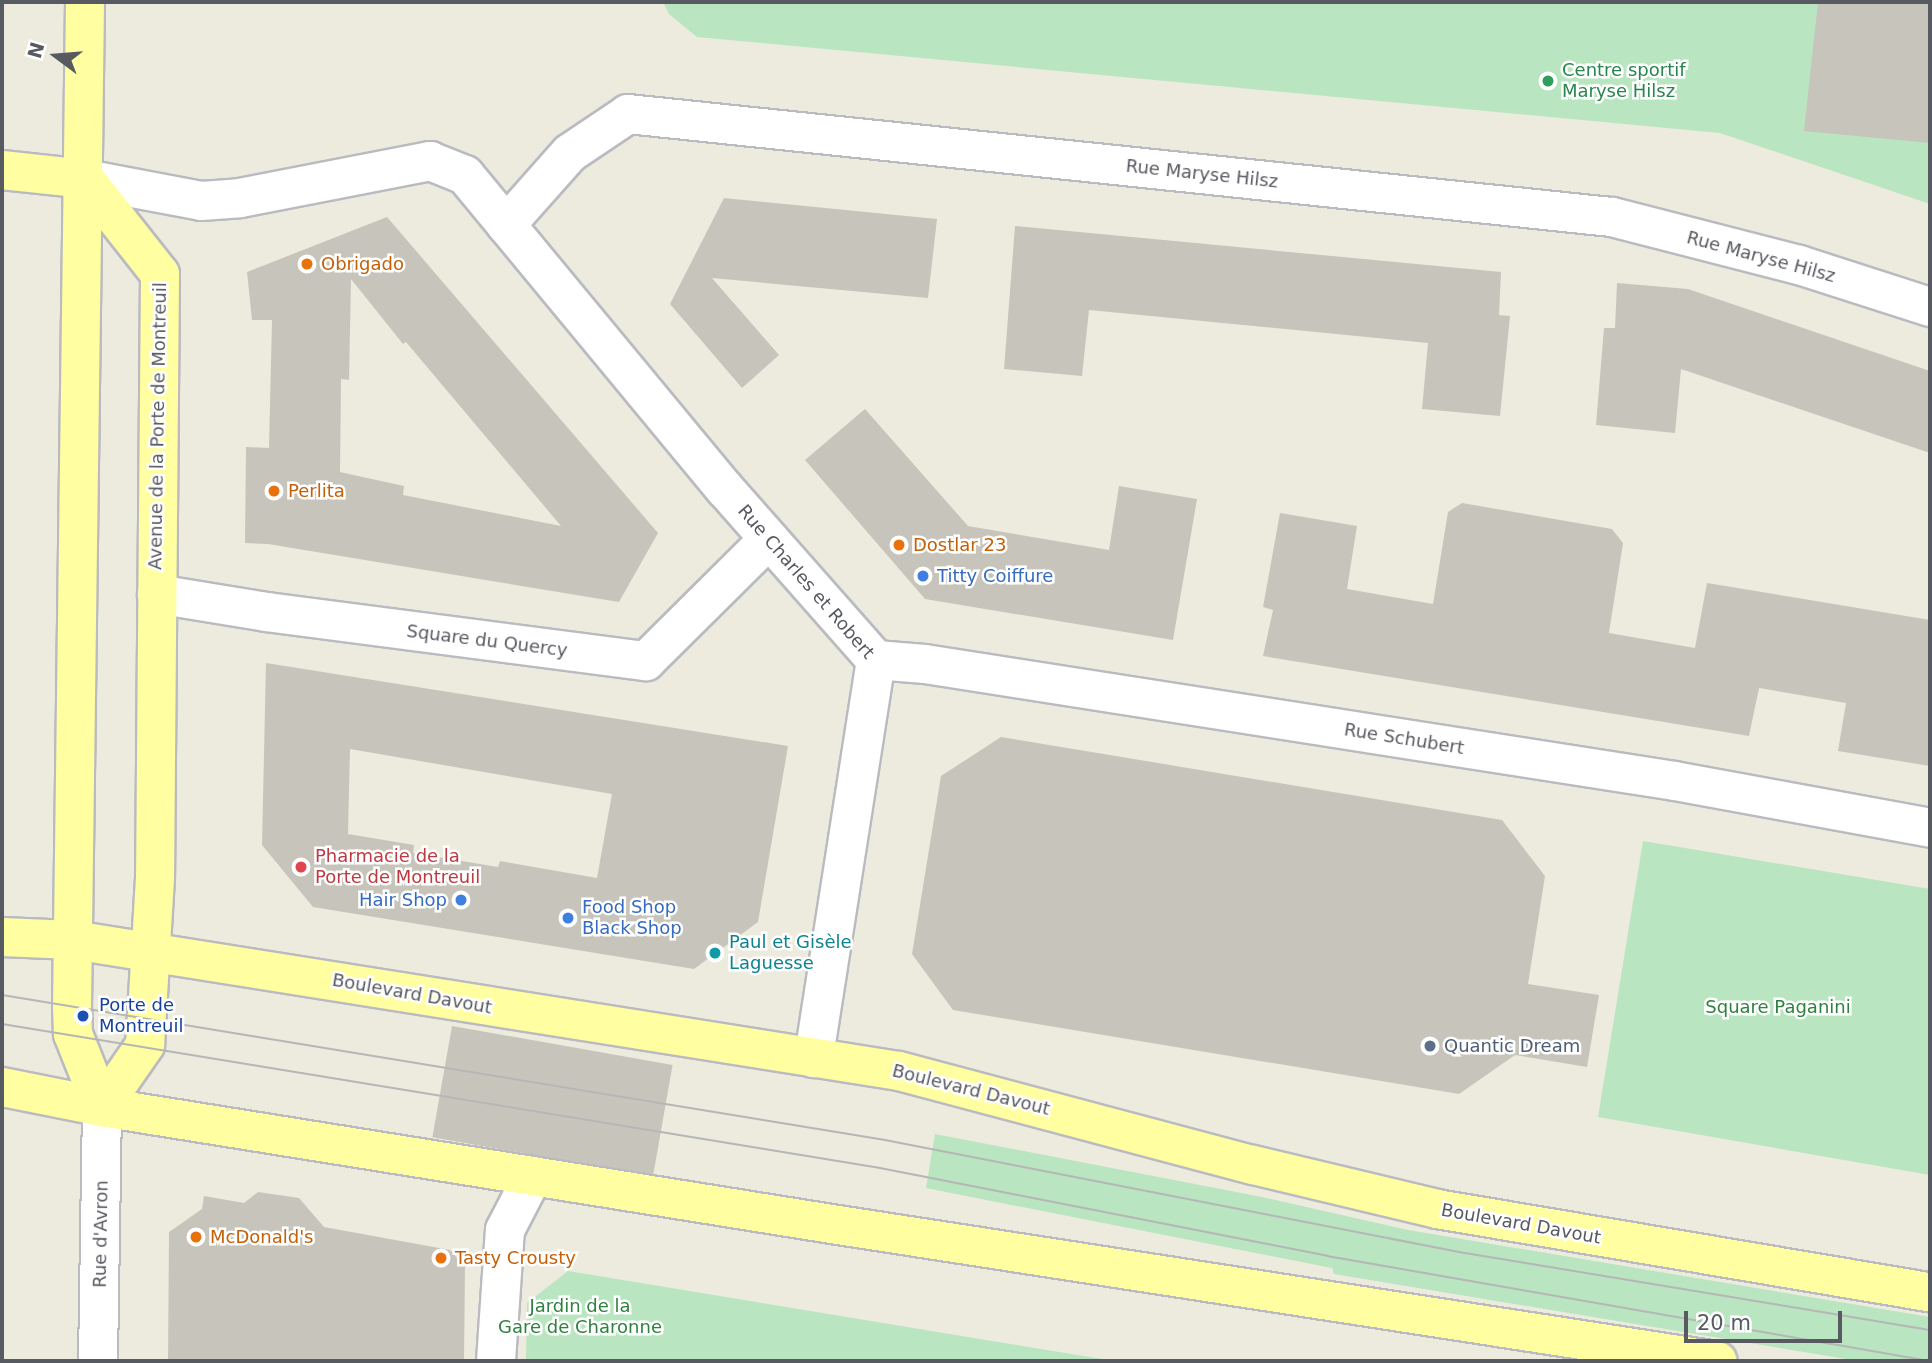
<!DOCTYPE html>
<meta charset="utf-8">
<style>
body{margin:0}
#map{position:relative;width:1932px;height:1363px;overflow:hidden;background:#ecebde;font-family:"DejaVu Sans",sans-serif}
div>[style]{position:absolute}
.green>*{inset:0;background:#b9e5c0}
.building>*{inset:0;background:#c7c5bb;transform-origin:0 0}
.roads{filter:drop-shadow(2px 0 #babbc1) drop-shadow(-2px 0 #babbc1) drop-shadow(0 2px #babbc1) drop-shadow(0 -2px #babbc1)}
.street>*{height:38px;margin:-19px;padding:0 19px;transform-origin:19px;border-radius:19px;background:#fff}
.secondary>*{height:38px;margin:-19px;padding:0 19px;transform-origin:19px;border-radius:19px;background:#fff}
.primary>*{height:38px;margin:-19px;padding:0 19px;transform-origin:19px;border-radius:19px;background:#fffea0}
.tram>*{height:2px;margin:-1px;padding:0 1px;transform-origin:1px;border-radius:1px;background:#b5b6b6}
.dots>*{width:19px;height:19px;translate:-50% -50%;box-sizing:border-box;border:4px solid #fff;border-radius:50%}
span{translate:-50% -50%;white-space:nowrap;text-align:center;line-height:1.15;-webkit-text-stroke:5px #fff;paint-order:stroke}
.leisure-label{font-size:18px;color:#27864d}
.left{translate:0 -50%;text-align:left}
.street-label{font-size:18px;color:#585a61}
.food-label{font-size:18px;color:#c56008}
.shop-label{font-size:18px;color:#366cbe}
.right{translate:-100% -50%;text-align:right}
.health-label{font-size:18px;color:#be3a42}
.culture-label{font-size:18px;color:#0d838f}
.transit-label{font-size:18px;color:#164399}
.park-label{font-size:18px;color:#2f8140}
.service-label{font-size:18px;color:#4e5e75}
.frame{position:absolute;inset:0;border:4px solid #585a61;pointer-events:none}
.north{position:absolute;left:21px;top:21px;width:70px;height:70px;-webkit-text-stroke:5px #fff;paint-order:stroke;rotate:286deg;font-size:19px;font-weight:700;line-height:28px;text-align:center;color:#585a61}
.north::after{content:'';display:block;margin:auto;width:24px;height:32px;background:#585a61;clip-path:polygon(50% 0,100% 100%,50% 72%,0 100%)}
.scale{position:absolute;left:1684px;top:1311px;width:158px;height:32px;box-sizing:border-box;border:4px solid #585a61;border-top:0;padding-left:9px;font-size:21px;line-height:24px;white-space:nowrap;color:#585a61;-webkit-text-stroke:5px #fff;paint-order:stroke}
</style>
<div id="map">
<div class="green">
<i style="clip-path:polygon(663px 2px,1930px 2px,1930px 204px,1720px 133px,697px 37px,669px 14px)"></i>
<i style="clip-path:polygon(1643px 841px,1930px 889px,1930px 1175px,1598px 1117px)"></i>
<i style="clip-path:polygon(935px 1134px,1262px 1197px,1408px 1230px,1930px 1317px,1930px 1361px,1858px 1361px,1334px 1274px,1332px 1268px,926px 1188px)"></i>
<i style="clip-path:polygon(568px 1271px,986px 1340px,1114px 1361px,526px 1361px,527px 1303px)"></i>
</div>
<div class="building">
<i style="clip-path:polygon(1818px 2px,1930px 2px,1930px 143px,1804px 131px)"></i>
<i style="clip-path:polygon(724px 198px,937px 219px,928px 298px,712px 278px,779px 355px,742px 388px,670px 304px)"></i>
<i style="clip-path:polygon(evenodd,387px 217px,658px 533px,619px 602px,268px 544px,245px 543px,246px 447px,269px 448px,272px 320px,252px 320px,247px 272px,387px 217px,351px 279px,403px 344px,406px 342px,561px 526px,403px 495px,404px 486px,340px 472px,341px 379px,349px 380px,351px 279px)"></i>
<i style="clip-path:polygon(1015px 226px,1501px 272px,1499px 315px,1510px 316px,1500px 416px,1422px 409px,1428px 343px,1089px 310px,1082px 376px,1004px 369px)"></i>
<i style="clip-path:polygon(1617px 283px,1688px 289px,1930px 371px,1930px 453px,1681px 369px,1675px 433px,1596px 425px,1604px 328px,1615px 328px)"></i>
<i style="clip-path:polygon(865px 409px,968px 526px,1109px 550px,1119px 486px,1197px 499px,1173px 640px,925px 599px,805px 460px)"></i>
<i style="clip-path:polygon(1462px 503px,1612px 529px,1623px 543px,1609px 633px,1695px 648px,1707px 583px,1930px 620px,1930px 766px,1838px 751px,1846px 703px,1759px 688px,1749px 736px,1263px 656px,1273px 610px,1263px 607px,1280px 513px,1357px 526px,1347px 589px,1433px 604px,1448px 512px)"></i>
<i style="clip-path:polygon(evenodd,266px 663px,788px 746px,758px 922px,694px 969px,313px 907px,262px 845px,266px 663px,350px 749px,612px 794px,597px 878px,500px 861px,498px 867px,413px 853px,414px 845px,348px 834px,350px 749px)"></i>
<i style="clip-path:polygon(1001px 737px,1502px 820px,1545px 876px,1528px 984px,1599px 995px,1587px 1067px,1515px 1055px,1459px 1094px,953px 1010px,912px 954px,941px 776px)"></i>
<i style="left:452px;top:1026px;width:224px;height:113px;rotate:10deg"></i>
<i style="clip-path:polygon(258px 1192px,299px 1198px,324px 1227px,450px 1250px,465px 1267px,464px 1361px,168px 1361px,169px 1232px,202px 1209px,204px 1196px,244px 1203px)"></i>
</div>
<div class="roads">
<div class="street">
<i style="left:85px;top:179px;width:118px;rotate:10.7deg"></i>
<i style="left:201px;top:201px;width:39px;rotate:-4deg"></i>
<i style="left:240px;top:198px;width:194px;rotate:-11deg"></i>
<i style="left:430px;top:161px;width:38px;rotate:22deg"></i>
<i style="left:465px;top:175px;width:408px;rotate:50.4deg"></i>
<i style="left:725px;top:489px;width:228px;rotate:48.6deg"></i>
<i style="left:876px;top:660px;width:403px;rotate:98.9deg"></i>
<i style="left:506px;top:225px;width:96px;rotate:-48.4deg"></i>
<i style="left:570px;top:153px;width:70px;rotate:-33.9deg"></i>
<i style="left:628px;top:114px;width:989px;rotate:5.98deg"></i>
<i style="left:1612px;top:217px;width:193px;rotate:14.4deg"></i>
<i style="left:1799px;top:265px;width:138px;rotate:17.8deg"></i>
<i style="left:157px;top:594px;width:111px;rotate:9.3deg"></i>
<i style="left:267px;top:612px;width:382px;rotate:7.4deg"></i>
<i style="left:646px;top:661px;width:173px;rotate:-44.8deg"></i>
<i style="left:876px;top:660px;width:49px;rotate:4.7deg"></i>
<i style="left:925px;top:664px;width:759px;rotate:8.87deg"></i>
<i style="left:1675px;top:781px;width:259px;rotate:10.4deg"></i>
<i style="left:496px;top:1361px;width:131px;rotate:-86.1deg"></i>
<i style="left:505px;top:1230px;width:61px;rotate:-62.6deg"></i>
</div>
<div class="secondary">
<i style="left:98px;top:1361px;width:254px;rotate:-89.1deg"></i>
</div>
<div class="primary">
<i style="left:85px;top:2px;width:1004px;rotate:90.74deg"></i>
<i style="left:72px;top:1006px;width:28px;rotate:88deg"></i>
<i style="left:73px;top:1034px;width:79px;rotate:68.3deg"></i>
<i style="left:2px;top:170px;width:83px;rotate:6.2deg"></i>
<i style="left:85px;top:179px;width:121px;rotate:51.7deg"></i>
<i style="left:160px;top:274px;width:604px;rotate:90.47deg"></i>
<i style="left:155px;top:878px;width:167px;rotate:93.4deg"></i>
<i style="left:145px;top:1045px;width:75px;rotate:124.7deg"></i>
<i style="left:2px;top:937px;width:71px;rotate:2.4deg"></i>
<i style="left:73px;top:940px;width:836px;rotate:9.01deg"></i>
<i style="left:899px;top:1071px;width:366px;rotate:14.9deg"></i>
<i style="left:1253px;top:1165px;width:189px;rotate:13.4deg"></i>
<i style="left:1437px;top:1209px;width:500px;rotate:9.6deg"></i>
<i style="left:2px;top:1087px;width:102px;rotate:11.3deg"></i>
<i style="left:102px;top:1107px;width:745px;rotate:9.11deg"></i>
<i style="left:838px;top:1225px;width:890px;rotate:8.79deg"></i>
</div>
</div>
<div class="tram">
<i style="left:2px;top:995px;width:895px;rotate:9.33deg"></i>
<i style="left:885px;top:1140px;width:585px;rotate:11.04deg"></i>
<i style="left:1459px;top:1252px;width:477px;rotate:9.4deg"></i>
<i style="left:2px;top:1024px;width:890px;rotate:9.31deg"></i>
<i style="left:880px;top:1168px;width:456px;rotate:11.1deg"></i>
<i style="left:1327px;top:1256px;width:611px;rotate:9.89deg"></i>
</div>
<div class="dots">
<i style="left:1548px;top:81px;background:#2e9e5b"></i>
<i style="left:307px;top:264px;background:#e8710a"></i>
<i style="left:274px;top:491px;background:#e8710a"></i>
<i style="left:899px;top:545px;background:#e8710a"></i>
<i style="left:923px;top:576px;background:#3f7fe0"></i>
<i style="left:301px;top:867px;background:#e0444e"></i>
<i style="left:461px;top:900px;background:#3f7fe0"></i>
<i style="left:568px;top:918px;background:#3f7fe0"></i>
<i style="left:715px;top:953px;background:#0f9aa8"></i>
<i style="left:83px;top:1016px;background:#1a4fb4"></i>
<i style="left:1430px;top:1046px;background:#5c6f8a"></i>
<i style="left:196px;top:1237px;background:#e8710a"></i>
<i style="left:441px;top:1258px;background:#e8710a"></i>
</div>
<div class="leisure-label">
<span class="left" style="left:1562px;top:81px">Centre sportif<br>Maryse Hilsz</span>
</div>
<div class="street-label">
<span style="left:1202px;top:174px;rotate:6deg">Rue Maryse Hilsz</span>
<span style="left:1761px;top:257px;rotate:15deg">Rue Maryse Hilsz</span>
<span style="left:158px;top:426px;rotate:-89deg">Avenue de la Porte de Montreuil</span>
<span style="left:806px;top:582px;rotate:49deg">Rue Charles et Robert</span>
<span style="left:487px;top:641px;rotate:7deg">Square du Quercy</span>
<span style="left:1404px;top:739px;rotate:9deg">Rue Schubert</span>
<span style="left:412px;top:994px;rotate:10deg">Boulevard Davout</span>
<span style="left:971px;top:1090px;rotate:14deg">Boulevard Davout</span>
<span style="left:1521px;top:1224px;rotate:10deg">Boulevard Davout</span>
<span style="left:101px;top:1234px;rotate:-89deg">Rue d'Avron</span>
</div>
<div class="food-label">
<span class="left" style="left:321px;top:264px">Obrigado</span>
<span class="left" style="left:288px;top:491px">Perlita</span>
<span class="left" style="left:913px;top:545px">Dostlar 23</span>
<span class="left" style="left:210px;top:1237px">McDonald's</span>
<span class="left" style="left:455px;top:1258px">Tasty Crousty</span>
</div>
<div class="shop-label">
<span class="left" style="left:937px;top:576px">Titty Coiffure</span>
<span class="right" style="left:447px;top:900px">Hair Shop</span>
<span class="left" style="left:582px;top:918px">Food Shop<br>Black Shop</span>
</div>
<div class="health-label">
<span class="left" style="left:315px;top:867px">Pharmacie de la<br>Porte de Montreuil</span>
</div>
<div class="culture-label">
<span class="left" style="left:729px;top:953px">Paul et Gisèle<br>Laguesse</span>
</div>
<div class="transit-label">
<span class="left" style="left:99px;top:1016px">Porte de<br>Montreuil</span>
</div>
<div class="park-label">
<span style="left:1778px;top:1007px">Square Paganini</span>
<span style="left:580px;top:1317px">Jardin de la<br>Gare de Charonne</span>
</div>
<div class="service-label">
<span class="left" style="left:1444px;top:1046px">Quantic Dream</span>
</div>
<div class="frame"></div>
<div class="north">N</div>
<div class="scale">20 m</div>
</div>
